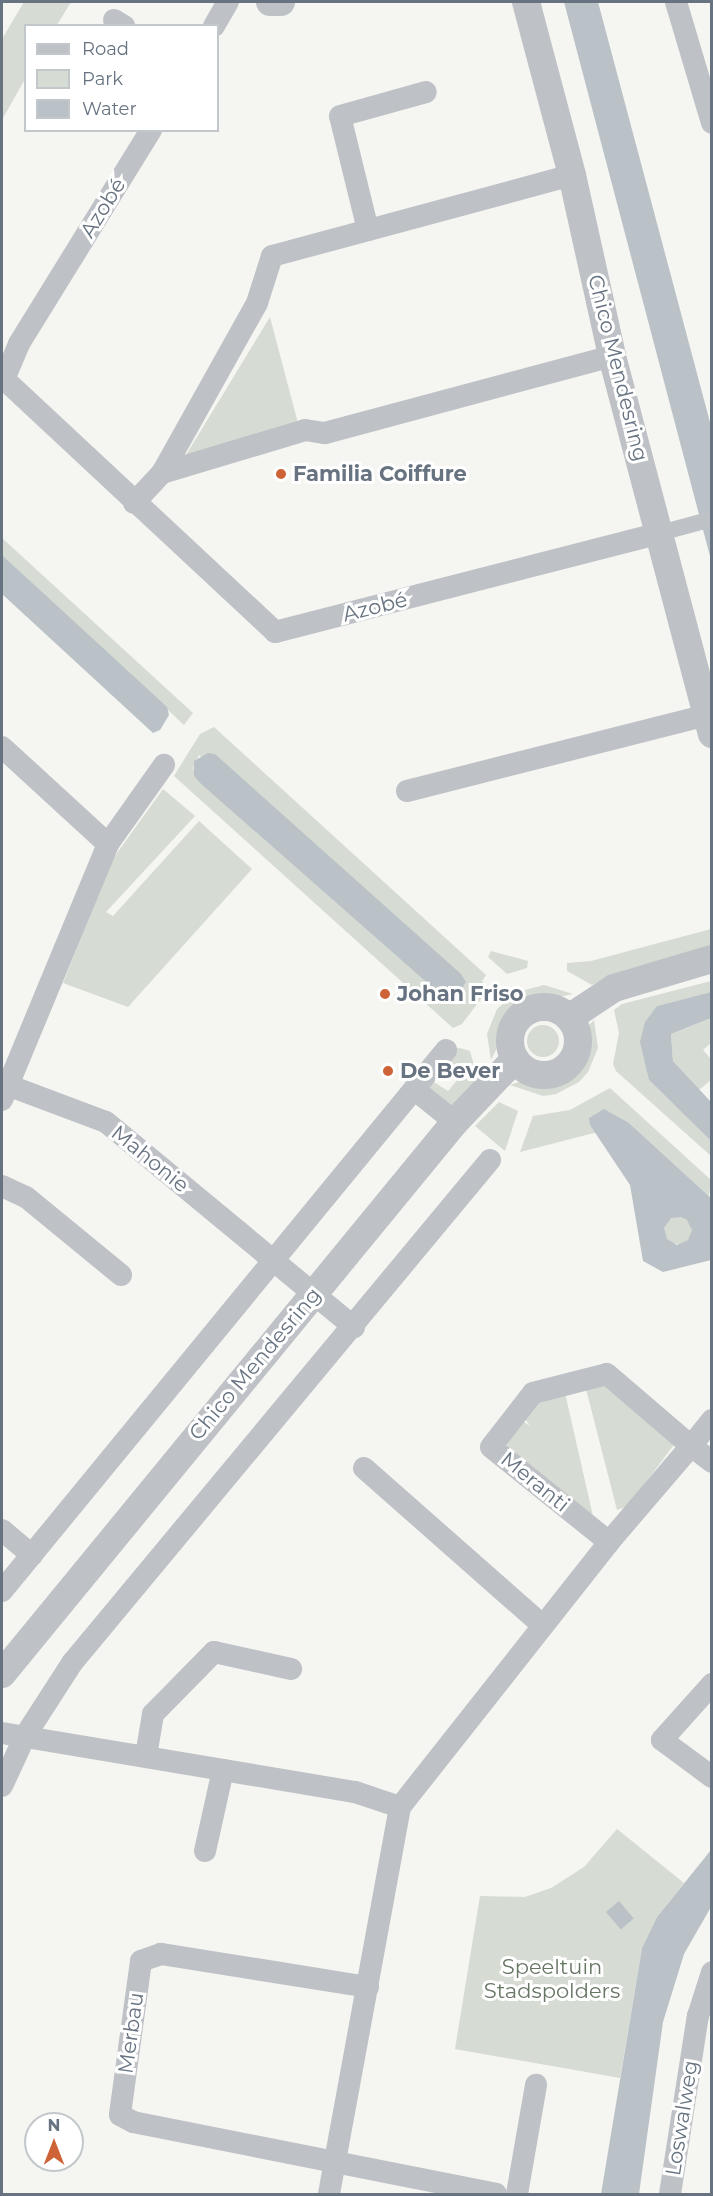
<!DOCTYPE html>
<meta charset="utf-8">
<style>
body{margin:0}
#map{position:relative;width:713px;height:2196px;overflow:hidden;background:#f5f5f2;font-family:Montserrat,sans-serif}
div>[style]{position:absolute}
.green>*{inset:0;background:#d6dbd3}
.round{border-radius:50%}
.water>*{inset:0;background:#bac2c7;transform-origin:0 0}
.pedestrian>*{height:16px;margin:-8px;padding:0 8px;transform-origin:8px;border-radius:8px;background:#bec1c5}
.minor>*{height:22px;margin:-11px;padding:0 11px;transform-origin:11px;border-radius:11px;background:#bec1c5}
.tertiary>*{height:28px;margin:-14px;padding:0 14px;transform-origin:14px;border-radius:14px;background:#bec1c5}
.tertiary>.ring{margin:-14px;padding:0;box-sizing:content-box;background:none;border:28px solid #bec1c5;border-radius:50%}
.dots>*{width:16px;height:16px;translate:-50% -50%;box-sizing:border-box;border:3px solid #fff;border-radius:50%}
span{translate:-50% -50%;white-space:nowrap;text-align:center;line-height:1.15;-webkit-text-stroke:6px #fff;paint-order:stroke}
.street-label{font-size:21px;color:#677380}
.poi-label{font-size:21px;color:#677380;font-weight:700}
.left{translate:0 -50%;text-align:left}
.park-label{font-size:21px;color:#687765}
.frame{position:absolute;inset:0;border:3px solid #677380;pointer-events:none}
.legend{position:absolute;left:24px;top:24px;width:195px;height:108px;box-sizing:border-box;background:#fff;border:2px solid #c2c7cc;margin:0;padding:8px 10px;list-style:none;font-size:18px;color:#677380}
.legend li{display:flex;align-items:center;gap:12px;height:30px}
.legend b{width:30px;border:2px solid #c2c7cc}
.north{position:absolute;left:24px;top:2112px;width:60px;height:60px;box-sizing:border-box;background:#fff;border:2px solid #c2c7cc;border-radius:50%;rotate:0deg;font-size:16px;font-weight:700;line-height:24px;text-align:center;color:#677380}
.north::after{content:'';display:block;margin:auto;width:21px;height:27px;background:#cf6338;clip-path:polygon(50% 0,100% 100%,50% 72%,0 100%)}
</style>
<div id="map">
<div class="green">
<i style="clip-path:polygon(24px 2px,71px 2px,57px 25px,26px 26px,25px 79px,2px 120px,2px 39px)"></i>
<i style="clip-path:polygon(270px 317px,300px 431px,186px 455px)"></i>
<i style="clip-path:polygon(2px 538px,193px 713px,184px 725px,2px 555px)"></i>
<i style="clip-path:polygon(evenodd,214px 727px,486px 975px,482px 981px,487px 987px,484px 995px,462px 1024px,453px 1028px,174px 776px,200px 734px,214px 727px,199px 755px,463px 991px,456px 997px,442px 996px,201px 784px,193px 768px,199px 755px)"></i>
<i style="clip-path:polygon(163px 789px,195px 816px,106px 912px,113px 916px,199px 821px,252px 869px,128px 1007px,63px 983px,112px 860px)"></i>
<i style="clip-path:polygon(711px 929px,711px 947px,625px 970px,592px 985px,567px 971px,567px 963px,591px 961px)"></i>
<i style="clip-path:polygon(491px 951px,528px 961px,527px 968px,507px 974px,488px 957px)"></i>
<i style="clip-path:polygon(711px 981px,711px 992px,657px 1006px,649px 1080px,711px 1141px,711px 1156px,616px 1071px,613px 1064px,619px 1033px,614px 1010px,622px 1004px)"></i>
<i style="clip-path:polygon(544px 985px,573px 994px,534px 1002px,514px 1013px,491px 1060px,487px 1034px,497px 1009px,517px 992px)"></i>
<i style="clip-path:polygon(711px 1018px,711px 1043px,703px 1050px,711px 1059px,711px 1080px,699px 1090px,673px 1061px,671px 1034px)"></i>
<i style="clip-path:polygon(594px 1020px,598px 1048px,588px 1072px,579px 1082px,556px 1094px,543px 1096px,510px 1085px,528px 1079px,555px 1078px,571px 1069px,586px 1028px)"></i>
<i class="round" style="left:527px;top:1025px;width:32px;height:32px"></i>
<i style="clip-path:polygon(460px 1048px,470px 1051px,476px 1072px,472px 1077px,477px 1080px,453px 1107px,427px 1090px,432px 1081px,448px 1091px,463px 1073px,447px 1059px,453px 1049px)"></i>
<i style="clip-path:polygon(610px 1088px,711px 1180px,709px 1196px,629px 1123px,590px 1125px,598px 1132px,520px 1152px,533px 1116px,570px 1110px)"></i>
<i style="clip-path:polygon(499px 1102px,518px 1111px,505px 1151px,475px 1126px)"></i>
<i class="round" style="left:664px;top:1216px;width:28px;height:28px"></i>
<i style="clip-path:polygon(606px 1385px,676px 1442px,628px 1506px,617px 1510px,586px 1389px)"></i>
<i style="clip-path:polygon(565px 1393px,593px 1516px,508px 1451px,507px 1440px,524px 1422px,530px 1426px,525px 1419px,539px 1402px)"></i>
<i style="clip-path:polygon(617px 1829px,684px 1883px,657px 1917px,642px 1948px,620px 2078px,455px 2049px,480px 1896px,525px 1897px,551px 1888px,584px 1867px)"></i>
</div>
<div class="water">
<i style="clip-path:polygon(564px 2px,598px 2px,711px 426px,711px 560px)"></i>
<i style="clip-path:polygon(2px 555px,167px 707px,169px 715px,160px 730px,153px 733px,2px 594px)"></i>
<i style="clip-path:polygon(208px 753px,215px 754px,461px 974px,466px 982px,456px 997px,442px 996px,201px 784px,194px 776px,194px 761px)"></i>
<i style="clip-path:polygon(711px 992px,711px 1018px,671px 1034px,673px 1061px,711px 1102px,711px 1141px,649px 1080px,640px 1042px,645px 1022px,657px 1006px)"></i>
<i style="clip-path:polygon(evenodd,604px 1109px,629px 1123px,711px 1198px,711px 1260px,663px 1272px,643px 1261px,630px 1185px,590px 1125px,589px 1118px,604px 1109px,681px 1217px,687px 1220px,692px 1230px,688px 1240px,677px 1245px,667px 1239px,664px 1228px,671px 1218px,681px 1217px)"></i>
<i style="clip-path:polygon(711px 1850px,711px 1907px,684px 1954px,663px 2022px,639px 2194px,601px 2194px,642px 1948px,657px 1917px)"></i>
<i style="left:619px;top:1901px;width:23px;height:17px;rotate:50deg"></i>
</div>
<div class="pedestrian">
<i style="left:660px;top:533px;width:54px;rotate:-15.1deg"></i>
</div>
<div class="minor">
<i style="left:676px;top:2px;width:126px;rotate:73.4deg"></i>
<i style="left:114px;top:20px;width:12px;rotate:31deg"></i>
<i style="left:214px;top:26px;width:28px;rotate:-60deg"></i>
<i style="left:151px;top:130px;width:251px;rotate:121.7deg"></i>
<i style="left:19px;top:344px;width:38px;rotate:113deg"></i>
<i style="left:4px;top:379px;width:371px;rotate:43deg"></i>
<i style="left:275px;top:632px;width:398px;rotate:-14.4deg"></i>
<i style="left:368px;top:230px;width:117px;rotate:-103.8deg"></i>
<i style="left:340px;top:116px;width:89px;rotate:-15.6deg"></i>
<i style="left:162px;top:473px;width:149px;rotate:-16.7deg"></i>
<i style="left:305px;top:430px;width:20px;rotate:9deg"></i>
<i style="left:325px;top:433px;width:297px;rotate:-15deg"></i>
<i style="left:134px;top:503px;width:41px;rotate:-47deg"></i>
<i style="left:162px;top:473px;width:195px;rotate:-60.8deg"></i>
<i style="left:257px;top:303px;width:49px;rotate:-72.3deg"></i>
<i style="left:272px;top:256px;width:311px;rotate:-15.1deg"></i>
<i style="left:2px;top:747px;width:144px;rotate:42.5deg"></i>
<i style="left:108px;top:844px;width:277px;rotate:112.5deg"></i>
<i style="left:407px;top:791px;width:309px;rotate:-14.2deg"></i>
<i style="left:108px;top:844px;width:97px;rotate:-54.7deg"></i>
<i style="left:2px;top:1083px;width:111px;rotate:20.6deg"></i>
<i style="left:106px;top:1122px;width:322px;rotate:39.6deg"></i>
<i style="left:415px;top:1090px;width:51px;rotate:38.7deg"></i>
<i style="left:2px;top:1186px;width:26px;rotate:25deg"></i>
<i style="left:26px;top:1197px;width:123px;rotate:39.4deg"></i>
<i style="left:607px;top:1374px;width:111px;rotate:40.6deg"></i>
<i style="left:691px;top:1446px;width:126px;rotate:130.5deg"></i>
<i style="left:609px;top:1542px;width:151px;rotate:-141.2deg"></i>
<i style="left:491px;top:1447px;width:68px;rotate:-52.1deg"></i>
<i style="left:533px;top:1393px;width:76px;rotate:-14.4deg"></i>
<i style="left:712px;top:1420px;width:33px;rotate:129deg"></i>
<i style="left:691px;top:1446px;width:26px;rotate:37deg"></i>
<i style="left:364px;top:1468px;width:237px;rotate:41.4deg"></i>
<i style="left:2px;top:1530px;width:39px;rotate:40deg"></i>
<i style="left:2px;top:1591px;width:700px;rotate:-50.62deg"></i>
<i style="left:712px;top:1684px;width:75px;rotate:131.8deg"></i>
<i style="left:662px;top:1740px;width:62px;rotate:36.5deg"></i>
<i style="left:2px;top:1733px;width:358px;rotate:9.5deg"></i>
<i style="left:355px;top:1792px;width:47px;rotate:18.4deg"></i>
<i style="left:400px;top:1807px;width:393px;rotate:100.4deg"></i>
<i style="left:146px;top:1756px;width:43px;rotate:-80.5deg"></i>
<i style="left:153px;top:1714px;width:87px;rotate:-45.5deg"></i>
<i style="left:214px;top:1652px;width:79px;rotate:12.4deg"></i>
<i style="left:2px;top:1786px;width:55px;rotate:-65.3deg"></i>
<i style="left:25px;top:1736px;width:87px;rotate:-57.2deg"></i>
<i style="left:72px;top:1663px;width:654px;rotate:-50.27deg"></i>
<i style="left:400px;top:1807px;width:337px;rotate:-51.7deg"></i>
<i style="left:205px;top:1851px;width:83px;rotate:-77.5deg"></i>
<i style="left:368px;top:1987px;width:210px;rotate:-170.9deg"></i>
<i style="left:161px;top:1954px;width:21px;rotate:161deg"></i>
<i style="left:141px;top:1961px;width:155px;rotate:97.8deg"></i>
<i style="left:120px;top:2115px;width:15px;rotate:28deg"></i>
<i style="left:133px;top:2122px;width:370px;rotate:11.2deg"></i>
<i style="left:517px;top:2194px;width:111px;rotate:-80.1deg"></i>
<i style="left:670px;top:2194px;width:180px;rotate:-81.1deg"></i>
<i style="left:698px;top:2016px;width:46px;rotate:-72.3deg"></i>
</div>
<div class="tertiary">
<i style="left:270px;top:2px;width:11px"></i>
<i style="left:526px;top:2px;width:179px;rotate:75.1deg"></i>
<i style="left:572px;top:175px;width:185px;rotate:77.5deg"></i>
<i style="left:612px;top:356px;width:391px;rotate:75.2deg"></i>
<i class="ring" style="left:510px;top:1007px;width:40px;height:40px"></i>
<i style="left:569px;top:1018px;width:54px;rotate:-33.7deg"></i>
<i style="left:614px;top:988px;width:102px;rotate:-16.5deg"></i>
<i style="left:2px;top:1674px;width:714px;rotate:-50.63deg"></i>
<i style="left:455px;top:1122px;width:87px;rotate:-46.4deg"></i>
</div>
<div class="dots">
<i style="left:281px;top:474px;background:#cf6338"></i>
<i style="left:385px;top:994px;background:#cf6338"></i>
<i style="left:388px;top:1071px;background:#cf6338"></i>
</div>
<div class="street-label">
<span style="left:103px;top:208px;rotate:-58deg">Azobé</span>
<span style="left:618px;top:368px;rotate:76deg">Chico Mendesring</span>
<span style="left:375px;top:607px;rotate:-14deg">Azobé</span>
<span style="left:150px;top:1159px;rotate:39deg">Mahonie</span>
<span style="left:255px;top:1364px;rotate:-50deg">Chico Mendesring</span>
<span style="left:535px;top:1482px;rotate:39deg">Meranti</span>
<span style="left:131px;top:2033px;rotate:-82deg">Merbau</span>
<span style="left:682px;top:2118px;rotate:-81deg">Loswalweg</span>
</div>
<div class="poi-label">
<span class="left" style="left:293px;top:474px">Familia Coiffure</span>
<span class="left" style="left:397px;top:994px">Johan Friso</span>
<span class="left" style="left:400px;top:1071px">De Bever</span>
</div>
<div class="park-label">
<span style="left:552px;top:1979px">Speeltuin<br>Stadspolders</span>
</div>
<div class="frame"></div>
<ul class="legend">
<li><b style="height:8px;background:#bec1c5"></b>Road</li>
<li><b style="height:16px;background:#d6dbd3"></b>Park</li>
<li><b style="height:16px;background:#bac2c7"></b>Water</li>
</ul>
<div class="north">N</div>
</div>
